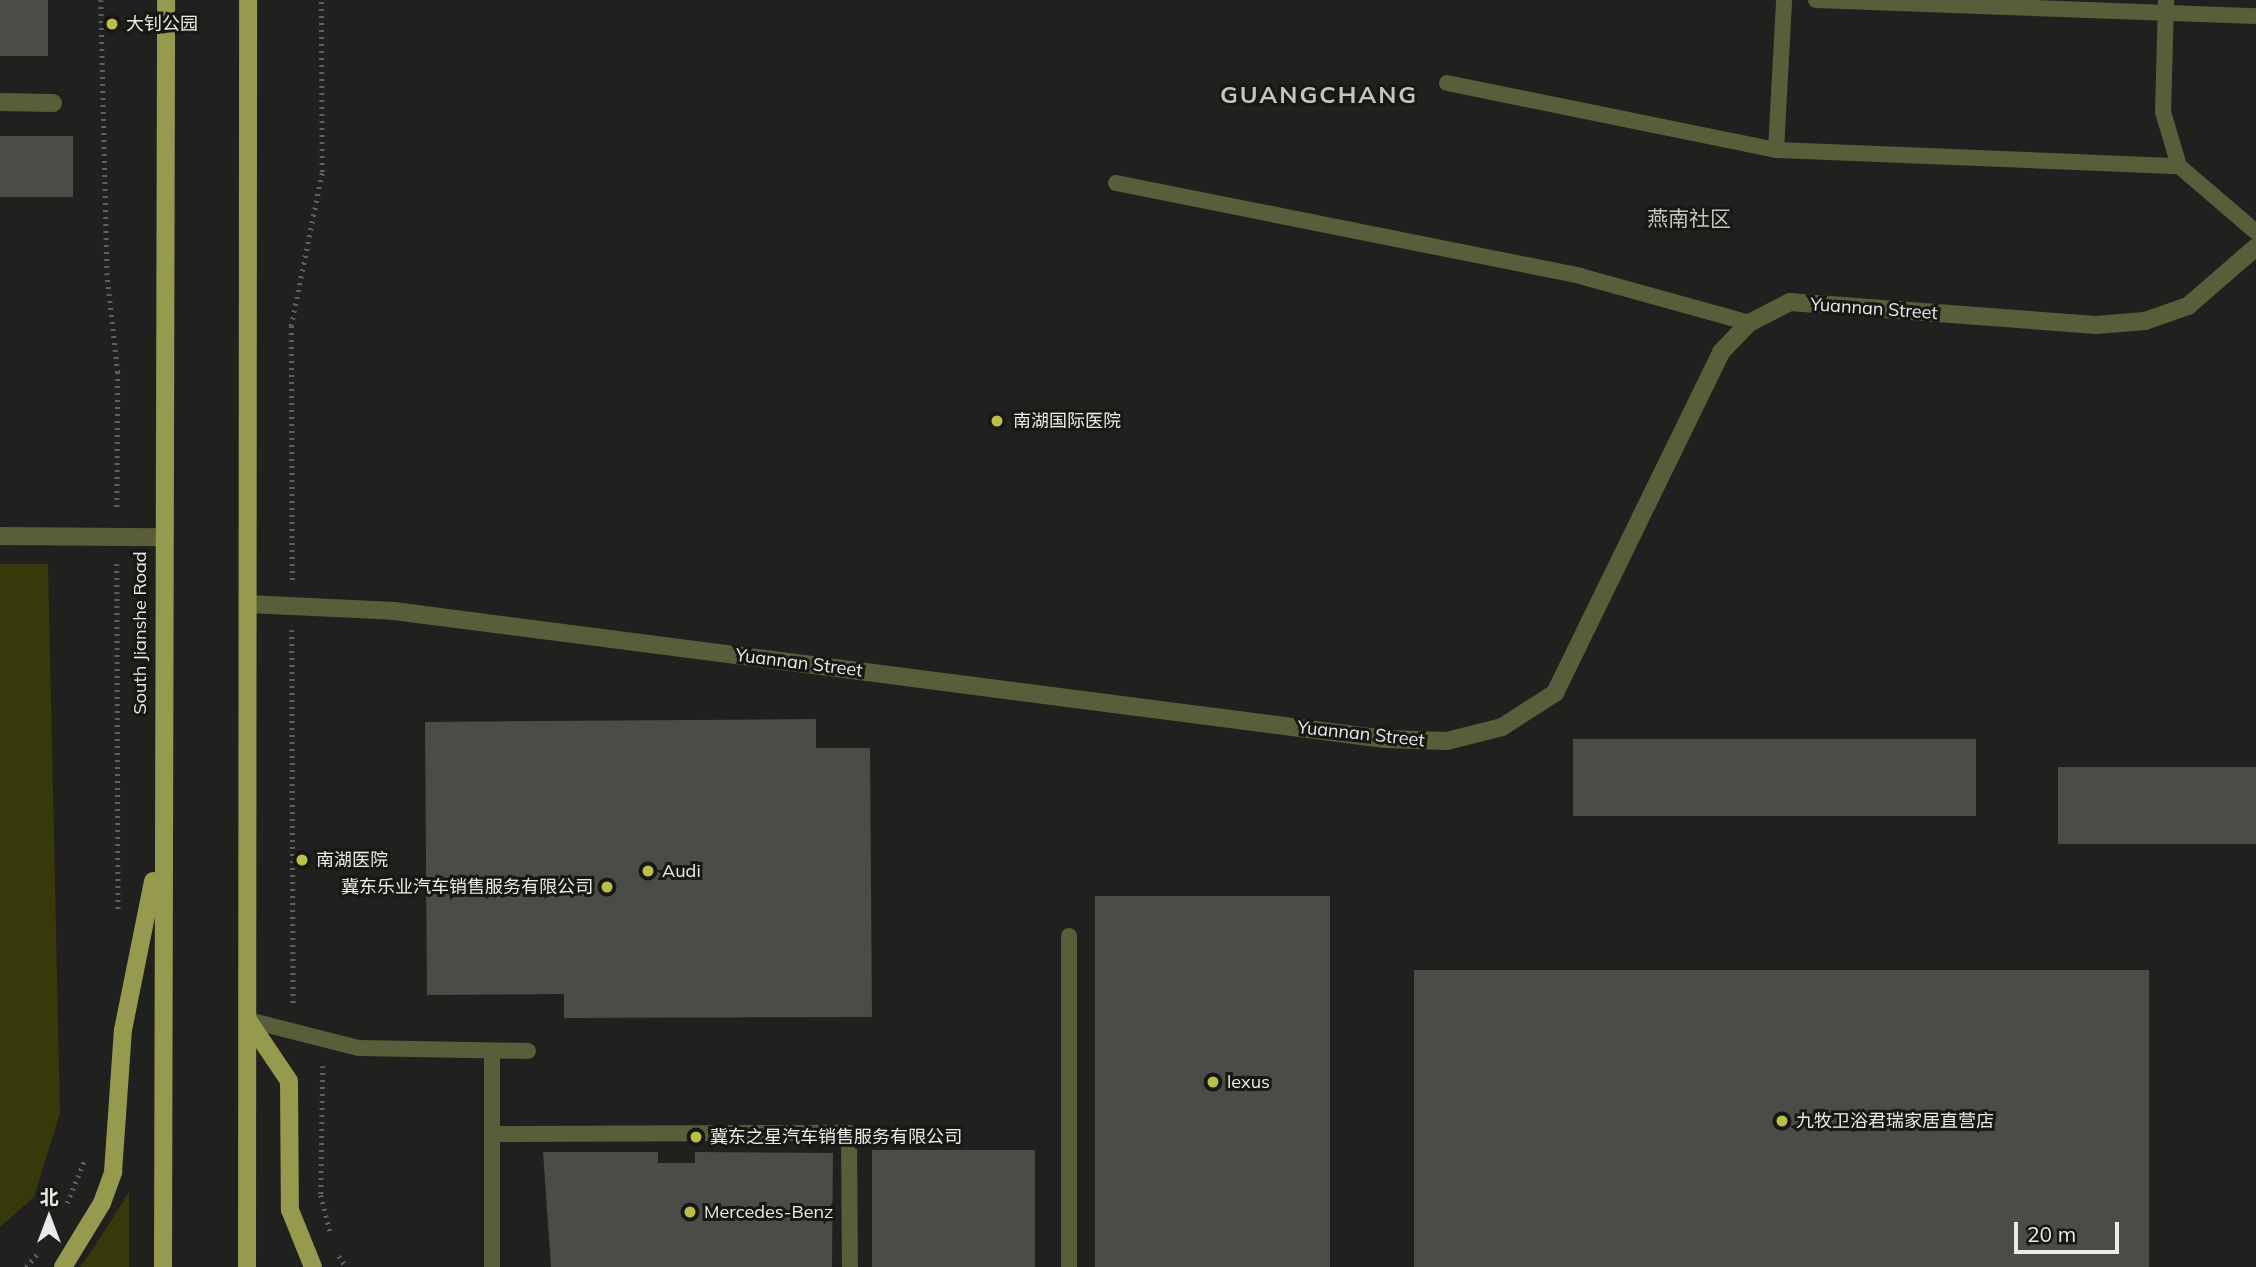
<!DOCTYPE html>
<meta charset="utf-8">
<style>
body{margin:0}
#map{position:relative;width:2256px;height:1267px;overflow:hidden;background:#20201e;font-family:Mulish,"Noto Sans SC",sans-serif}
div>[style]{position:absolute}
.green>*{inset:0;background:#37390a}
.building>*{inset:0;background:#4b4b48;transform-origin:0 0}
.path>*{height:4.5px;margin-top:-2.25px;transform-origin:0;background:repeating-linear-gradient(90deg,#60605e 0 2px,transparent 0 7px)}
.service>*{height:16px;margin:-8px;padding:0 8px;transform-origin:8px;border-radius:8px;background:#5a5d3a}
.minor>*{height:18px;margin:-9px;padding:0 9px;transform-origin:9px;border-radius:9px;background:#5a5d3a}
.primary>*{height:18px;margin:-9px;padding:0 9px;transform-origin:9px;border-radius:9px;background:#959a4e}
.dots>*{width:19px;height:19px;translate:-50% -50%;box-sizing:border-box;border:4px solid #171714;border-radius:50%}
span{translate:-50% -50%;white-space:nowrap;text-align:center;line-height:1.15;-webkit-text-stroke:6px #171714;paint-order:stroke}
.poi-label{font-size:18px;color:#eaeae8}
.left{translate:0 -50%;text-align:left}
.right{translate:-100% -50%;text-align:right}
.street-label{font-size:18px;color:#eaeae8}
.quarter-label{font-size:21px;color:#c4c5c1}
.district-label{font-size:24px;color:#c4c5c1;font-weight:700;letter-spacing:2px}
.north{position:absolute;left:14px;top:1183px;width:70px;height:70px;-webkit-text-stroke:5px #171714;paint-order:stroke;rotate:0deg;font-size:19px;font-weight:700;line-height:28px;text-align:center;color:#eaeae8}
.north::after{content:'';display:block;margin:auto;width:24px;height:32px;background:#eaeae8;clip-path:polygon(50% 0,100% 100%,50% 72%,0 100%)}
.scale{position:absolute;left:2014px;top:1222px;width:105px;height:32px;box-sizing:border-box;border:4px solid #eaeae8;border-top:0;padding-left:9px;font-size:21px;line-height:24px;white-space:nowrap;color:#eaeae8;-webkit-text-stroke:5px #171714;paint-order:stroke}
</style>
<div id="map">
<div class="green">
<i style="clip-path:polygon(0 564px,48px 564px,60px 1113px,34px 1197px,0 1227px)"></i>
<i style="clip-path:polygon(129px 1192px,129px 1267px,80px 1267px,95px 1246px)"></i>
</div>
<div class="building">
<i style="left:0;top:0;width:48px;height:56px"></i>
<i style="left:0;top:136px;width:73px;height:61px"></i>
<i style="clip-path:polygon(816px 719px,816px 748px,870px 748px,872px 1017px,564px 1018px,564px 994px,427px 995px,425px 722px)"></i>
<i style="left:1976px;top:739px;width:77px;height:403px;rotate:90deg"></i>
<i style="left:2058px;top:767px;width:198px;height:77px"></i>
<i style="left:1330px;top:896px;width:371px;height:235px;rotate:90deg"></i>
<i style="left:2149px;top:970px;width:297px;height:735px;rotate:90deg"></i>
<i style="left:1035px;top:1150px;width:117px;height:163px;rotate:90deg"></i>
<i style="clip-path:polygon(543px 1152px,658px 1152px,658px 1163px,695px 1163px,695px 1152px,833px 1153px,832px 1267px,551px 1267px)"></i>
</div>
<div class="path">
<i style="left:101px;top:0;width:273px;rotate:88.7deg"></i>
<i style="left:107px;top:273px;width:100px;rotate:83.7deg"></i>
<i style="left:118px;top:372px;width:138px;rotate:90.4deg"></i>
<i style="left:117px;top:564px;width:345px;rotate:89.8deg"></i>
<i style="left:292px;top:580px;width:254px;rotate:-90.2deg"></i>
<i style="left:291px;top:326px;width:157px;rotate:-78.6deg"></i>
<i style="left:322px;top:172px;width:172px;rotate:-90.3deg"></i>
<i style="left:292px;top:630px;width:377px;rotate:89.8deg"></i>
<i style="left:323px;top:1066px;width:129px;rotate:90.9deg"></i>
<i style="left:321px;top:1195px;width:37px;rotate:76deg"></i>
<i style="left:67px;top:1203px;width:48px;rotate:-67.8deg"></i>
<i style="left:339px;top:1256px;width:13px;rotate:58deg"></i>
<i style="left:26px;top:1267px;width:18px;rotate:-49deg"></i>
</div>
<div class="service">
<i style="left:1816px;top:0;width:440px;rotate:2.1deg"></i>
<i style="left:2166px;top:0;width:112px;rotate:91.5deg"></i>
<i style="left:2163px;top:112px;width:56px;rotate:73.5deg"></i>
<i style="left:2179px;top:166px;width:101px;rotate:40.6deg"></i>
<i style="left:1447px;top:83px;width:336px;rotate:11.5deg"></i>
<i style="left:1776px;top:150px;width:403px;rotate:2.3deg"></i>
<i style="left:1776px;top:150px;width:150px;rotate:-86.9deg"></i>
<i style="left:1116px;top:183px;width:473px;rotate:11.3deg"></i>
<i style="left:1580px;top:276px;width:175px;rotate:15.5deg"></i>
<i style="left:248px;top:1020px;width:114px;rotate:14.2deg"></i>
<i style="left:359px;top:1048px;width:169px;rotate:1deg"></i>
<i style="left:492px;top:1051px;width:216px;rotate:90deg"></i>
<i style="left:492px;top:1134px;width:357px;rotate:-0.2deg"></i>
<i style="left:849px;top:1133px;width:134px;rotate:89.6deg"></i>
<i style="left:1069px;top:1267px;width:331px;rotate:-90deg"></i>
</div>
<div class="minor">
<i style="left:0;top:102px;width:53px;rotate:1.1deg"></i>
<i style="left:0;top:536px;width:162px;rotate:0.4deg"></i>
<i style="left:248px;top:604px;width:146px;rotate:2.7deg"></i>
<i style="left:394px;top:611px;width:999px;rotate:7.36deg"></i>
<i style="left:1385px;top:739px;width:62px;rotate:1.8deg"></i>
<i style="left:1447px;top:741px;width:57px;rotate:-14.3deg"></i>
<i style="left:1502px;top:727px;width:63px;rotate:-32.7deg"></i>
<i style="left:1555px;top:693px;width:379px;rotate:-64deg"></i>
<i style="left:1721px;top:352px;width:40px;rotate:-46deg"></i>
<i style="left:1749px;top:323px;width:46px;rotate:-27.1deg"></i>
<i style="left:1790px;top:302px;width:307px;rotate:4.3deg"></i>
<i style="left:2096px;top:325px;width:49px;rotate:-4.7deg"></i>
<i style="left:2145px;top:321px;width:46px;rotate:-19.2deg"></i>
<i style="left:2188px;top:306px;width:90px;rotate:-40.9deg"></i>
</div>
<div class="primary">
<i style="left:248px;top:1020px;width:73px;rotate:56.1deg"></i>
<i style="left:289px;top:1081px;width:129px;rotate:89.6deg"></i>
<i style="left:290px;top:1210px;width:61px;rotate:68deg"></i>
<i style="left:63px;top:1267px;width:75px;rotate:-58.6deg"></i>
<i style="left:102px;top:1203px;width:33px;rotate:-70deg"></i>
<i style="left:113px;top:1172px;width:142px;rotate:-86deg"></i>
<i style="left:123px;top:1030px;width:152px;rotate:-78.6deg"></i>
<i style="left:163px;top:1267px;width:1267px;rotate:-89.86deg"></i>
<i style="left:247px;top:1267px;width:1267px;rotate:-89.95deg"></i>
</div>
<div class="dots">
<i style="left:112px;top:24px;background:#bac046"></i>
<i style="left:997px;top:421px;background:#bac046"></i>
<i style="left:302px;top:860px;background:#bac046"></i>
<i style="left:648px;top:871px;background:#bac046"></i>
<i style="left:607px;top:887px;background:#bac046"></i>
<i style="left:1213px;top:1082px;background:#bac046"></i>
<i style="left:1782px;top:1121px;background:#bac046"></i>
<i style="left:696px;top:1137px;background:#bac046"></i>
<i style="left:690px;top:1212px;background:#bac046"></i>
</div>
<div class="poi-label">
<span class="left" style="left:126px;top:24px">大钊公园</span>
<span class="left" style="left:1013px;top:421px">南湖国际医院</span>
<span class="left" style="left:316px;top:860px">南湖医院</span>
<span class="left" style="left:662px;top:871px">Audi</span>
<span class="right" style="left:593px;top:887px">冀东乐业汽车销售服务有限公司</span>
<span class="left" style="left:1227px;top:1082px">lexus</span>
<span class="left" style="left:1796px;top:1121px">九牧卫浴君瑞家居直营店</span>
<span class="left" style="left:710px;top:1137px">冀东之星汽车销售服务有限公司</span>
<span class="left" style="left:704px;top:1212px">Mercedes-Benz</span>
</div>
<div class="street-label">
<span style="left:1874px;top:309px;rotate:4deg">Yuannan Street</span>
<span style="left:140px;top:633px;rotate:-90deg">South Jianshe Road</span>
<span style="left:799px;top:663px;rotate:7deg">Yuannan Street</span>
<span style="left:1361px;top:734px;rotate:6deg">Yuannan Street</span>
</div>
<div class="quarter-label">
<span style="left:1689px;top:218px">燕南社区</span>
</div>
<div class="district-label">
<span style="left:1319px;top:95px">GUANGCHANG</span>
</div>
<div class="north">北</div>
<div class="scale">20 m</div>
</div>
